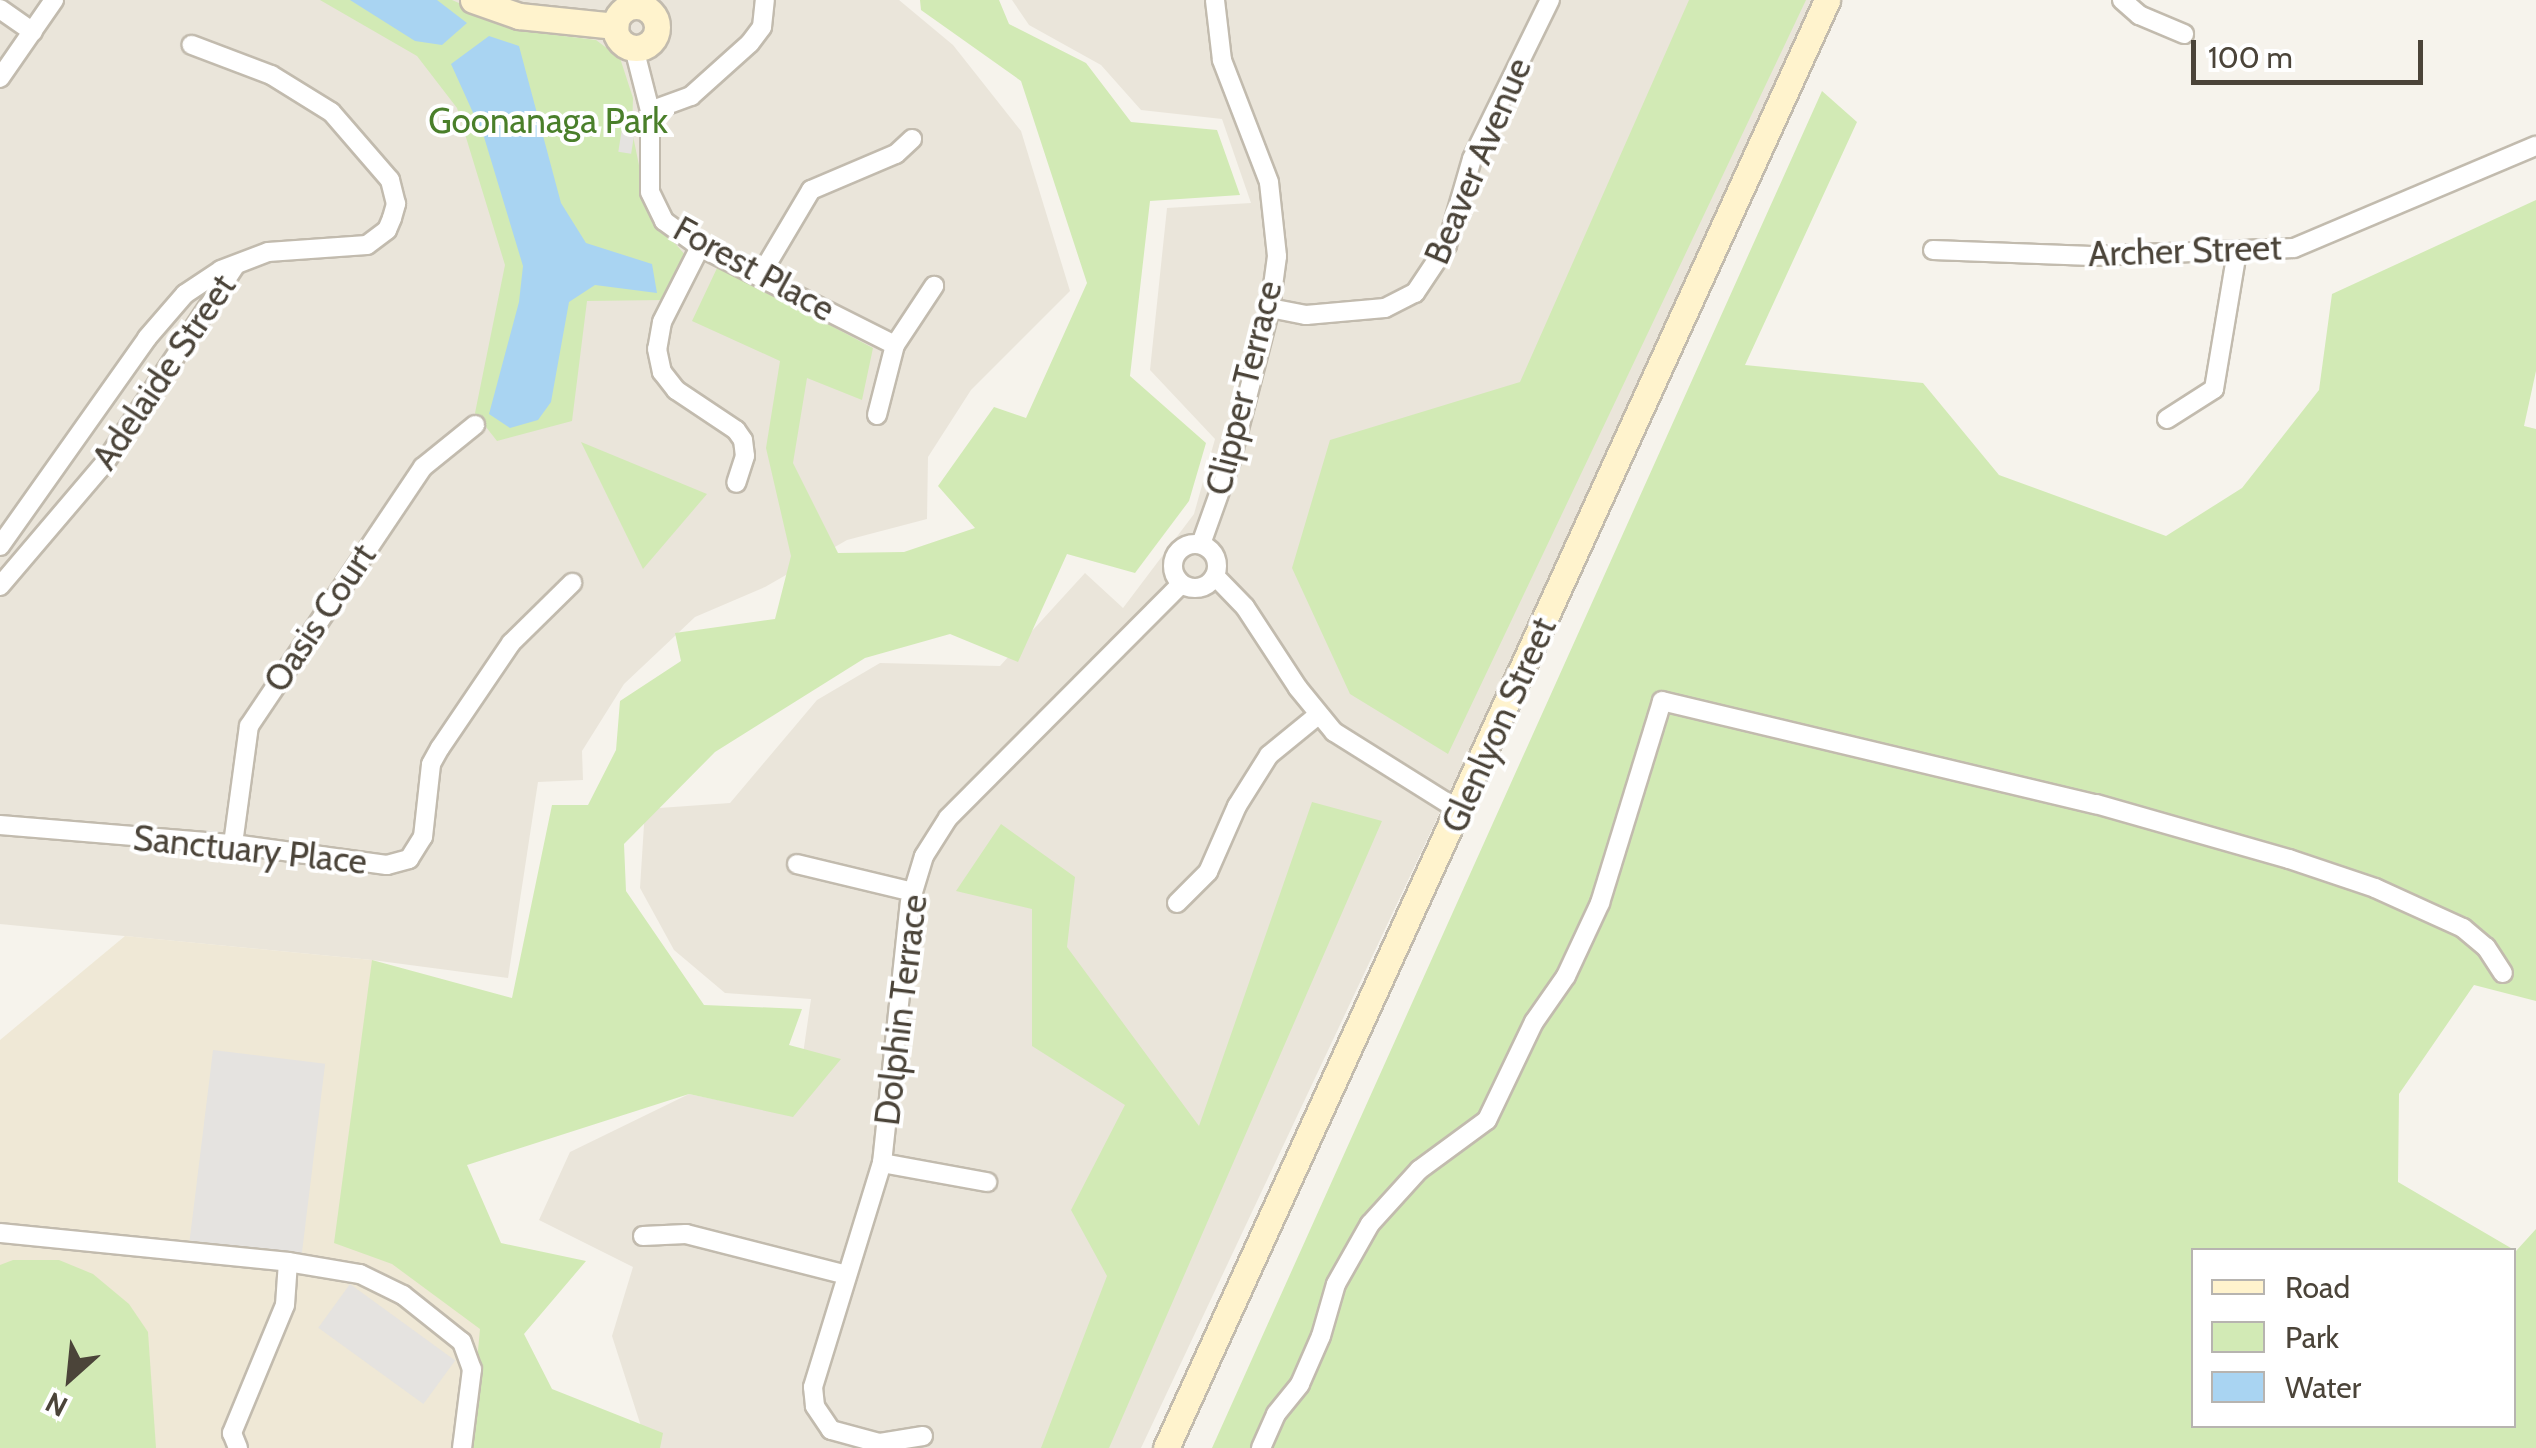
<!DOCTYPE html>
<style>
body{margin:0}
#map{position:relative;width:2536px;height:1448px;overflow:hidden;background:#f6f3ec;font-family:Cabin,sans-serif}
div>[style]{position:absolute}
.residential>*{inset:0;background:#eae5da}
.education>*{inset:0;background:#efe8d6}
.green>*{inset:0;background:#d2eab5}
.parking>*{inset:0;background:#e5e3e0;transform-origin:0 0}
.water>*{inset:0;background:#a9d4f2}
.roads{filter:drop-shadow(2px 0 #c2bbae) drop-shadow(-2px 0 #c2bbae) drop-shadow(0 2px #c2bbae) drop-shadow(0 -2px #c2bbae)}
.street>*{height:18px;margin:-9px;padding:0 9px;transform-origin:9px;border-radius:9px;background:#fff}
.street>.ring{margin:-9px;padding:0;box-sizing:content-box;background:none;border:18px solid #fff;border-radius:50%}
.secondary>*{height:25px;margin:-12.5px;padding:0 12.5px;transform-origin:12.5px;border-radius:12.5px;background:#fff3cd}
.secondary>.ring{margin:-12.5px;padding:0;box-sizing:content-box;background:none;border:25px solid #fff3cd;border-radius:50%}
span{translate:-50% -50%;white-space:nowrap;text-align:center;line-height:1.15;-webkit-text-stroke:8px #fff;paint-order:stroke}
.park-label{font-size:35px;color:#4a7f2a}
.street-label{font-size:35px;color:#4b4439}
.legend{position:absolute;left:2191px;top:1248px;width:325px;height:180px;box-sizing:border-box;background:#fff;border:2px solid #b7b4b0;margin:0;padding:12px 18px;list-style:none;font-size:30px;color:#4b4439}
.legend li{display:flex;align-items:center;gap:20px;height:50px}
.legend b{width:50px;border:2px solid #b7b4b0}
.north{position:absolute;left:20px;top:1328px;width:100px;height:100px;-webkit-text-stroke:8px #fff;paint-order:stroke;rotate:207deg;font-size:28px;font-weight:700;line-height:40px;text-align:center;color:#4b4439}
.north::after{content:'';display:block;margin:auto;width:35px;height:45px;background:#4b4439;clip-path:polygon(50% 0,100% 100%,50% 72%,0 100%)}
.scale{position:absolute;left:2191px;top:40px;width:232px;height:45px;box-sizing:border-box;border:5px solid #4b4439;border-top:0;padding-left:12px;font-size:30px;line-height:35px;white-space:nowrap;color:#4b4439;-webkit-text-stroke:8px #fff;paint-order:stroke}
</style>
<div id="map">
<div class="residential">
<i style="clip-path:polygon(0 0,899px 0,953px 45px,1021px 131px,1070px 291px,971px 390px,928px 457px,927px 519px,847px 540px,765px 587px,695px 617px,624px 684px,582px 751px,583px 780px,538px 782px,508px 978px,372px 960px,0 924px)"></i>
<i style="clip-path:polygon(1012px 0,1822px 0,1141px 1448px,648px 1448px,612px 1336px,633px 1267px,539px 1220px,570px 1152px,689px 1094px,794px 1116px,811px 999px,725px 993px,674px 950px,640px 888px,645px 809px,730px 803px,817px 700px,880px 663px,1000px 666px,1085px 573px,1123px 608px,1194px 514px,1215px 439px,1150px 370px,1167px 208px,1251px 203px,1222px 119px,1141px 110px,1101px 65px,1029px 25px)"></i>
</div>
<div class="education">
<i style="clip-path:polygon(125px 936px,372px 960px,498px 1339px,486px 1448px,0 1448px,0 1040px)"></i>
</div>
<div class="green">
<i style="clip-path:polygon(320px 0,452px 0,523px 31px,596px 40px,620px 58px,633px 98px,632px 131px,649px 214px,687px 257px,664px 300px,587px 301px,572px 421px,497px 441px,475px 413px,505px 265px,457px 108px,417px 56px)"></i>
<i style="clip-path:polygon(920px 0,999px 0,1009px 24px,1086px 63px,1131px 122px,1217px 130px,1240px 195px,1150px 201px,1130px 376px,1206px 443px,1189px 501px,1135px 573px,1067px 554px,1018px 662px,950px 634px,865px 658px,715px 752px,624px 844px,626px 891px,704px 1005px,802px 1009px,789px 1045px,841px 1059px,793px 1117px,689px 1094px,467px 1165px,501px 1243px,586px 1261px,524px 1334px,552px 1389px,663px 1433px,660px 1448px,469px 1448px,480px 1329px,392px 1264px,334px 1243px,372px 960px,512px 998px,552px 805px,588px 805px,616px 750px,620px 701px,681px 661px,675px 633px,775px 619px,791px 556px,766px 448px,780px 361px,692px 321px,718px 266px,873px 348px,862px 400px,807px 378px,793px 463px,838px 553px,904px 552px,975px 528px,938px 486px,994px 407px,1026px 418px,1087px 283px,1021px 81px,921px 10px)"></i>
<i style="clip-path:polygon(1689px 0,1806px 0,1448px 754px,1350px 694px,1292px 568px,1330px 440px,1520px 382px)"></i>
<i style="clip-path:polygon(evenodd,1822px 91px,1857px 122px,1745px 365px,1923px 383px,1999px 475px,2166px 536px,2242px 488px,2319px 390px,2332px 294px,2536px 200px,2536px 371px,2524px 426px,2536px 429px,2536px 1001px,2474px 985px,2399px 1094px,2398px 1182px,2516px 1251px,2536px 1229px,2536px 1448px,1212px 1448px,1822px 91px,2194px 1250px,2514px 1250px,2514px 1426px,2194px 1426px,2194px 1250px)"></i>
<i style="clip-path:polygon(581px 442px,707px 494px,643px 569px)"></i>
<i style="clip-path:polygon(1312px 802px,1382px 821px,1109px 1448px,1041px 1448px,1107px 1276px,1071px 1210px,1125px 1105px,1032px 1046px,1032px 909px,956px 891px,1001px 824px,1075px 877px,1067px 947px,1199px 1126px)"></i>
<i style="clip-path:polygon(13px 1260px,59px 1260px,93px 1274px,129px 1304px,148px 1332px,156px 1448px,0 1448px,0 1265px)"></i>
</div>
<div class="parking">
<i style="left:623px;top:122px;width:13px;height:30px;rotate:9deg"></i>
<i style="left:213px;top:1050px;width:113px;height:192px;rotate:7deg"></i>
<i style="left:350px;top:1284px;width:130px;height:54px;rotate:36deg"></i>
</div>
<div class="water">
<i style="clip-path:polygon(350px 0,437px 0,467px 23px,442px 45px,415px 41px)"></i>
<i style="clip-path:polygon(489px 36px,519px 46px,561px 203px,586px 243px,652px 264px,657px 293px,595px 285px,569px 302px,551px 402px,538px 420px,510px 428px,489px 414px,519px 302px,523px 266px,484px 137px,451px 64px)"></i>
</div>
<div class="roads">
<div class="street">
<i style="left:2122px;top:0;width:23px;rotate:41deg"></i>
<i style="left:2139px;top:15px;width:49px;rotate:22.9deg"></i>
<i style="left:0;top:9px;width:40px;rotate:34.9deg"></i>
<i style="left:634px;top:48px;width:65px;rotate:75.7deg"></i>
<i style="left:650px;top:111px;width:81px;rotate:90deg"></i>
<i style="left:650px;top:192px;width:32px;rotate:64deg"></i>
<i style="left:664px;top:221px;width:44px;rotate:35.8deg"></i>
<i style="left:700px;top:247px;width:218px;rotate:26.7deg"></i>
<i style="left:0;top:78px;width:95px;rotate:-55.3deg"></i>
<i style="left:650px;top:111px;width:44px;rotate:-20.1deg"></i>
<i style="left:691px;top:96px;width:79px;rotate:-41.9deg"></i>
<i style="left:750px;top:43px;width:20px;rotate:-53deg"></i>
<i style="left:762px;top:27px;width:27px;rotate:-84deg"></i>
<i style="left:700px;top:247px;width:84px;rotate:116.9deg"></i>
<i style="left:662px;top:322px;width:27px;rotate:100deg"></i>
<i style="left:657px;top:349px;width:24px;rotate:78deg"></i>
<i style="left:662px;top:372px;width:23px;rotate:52deg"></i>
<i style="left:676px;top:390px;width:72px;rotate:33.7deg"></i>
<i style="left:736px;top:430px;width:12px;rotate:55deg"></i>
<i style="left:743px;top:440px;width:16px;rotate:83deg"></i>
<i style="left:745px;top:456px;width:28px;rotate:108deg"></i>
<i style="left:1933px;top:250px;width:159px;rotate:2.2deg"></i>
<i style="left:2092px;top:256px;width:202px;rotate:-2.3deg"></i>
<i style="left:2294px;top:248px;width:263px;rotate:-22.9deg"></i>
<i style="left:760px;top:276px;width:100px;rotate:-59.3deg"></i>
<i style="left:811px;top:190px;width:92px;rotate:-23deg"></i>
<i style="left:896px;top:154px;width:22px;rotate:-43deg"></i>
<i style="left:1270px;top:308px;width:37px;rotate:11deg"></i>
<i style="left:1306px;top:315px;width:79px;rotate:-5.1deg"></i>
<i style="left:1385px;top:308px;width:34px;rotate:-27deg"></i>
<i style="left:1415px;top:293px;width:58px;rotate:-56.3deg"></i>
<i style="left:1447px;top:245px;width:90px;rotate:-73.8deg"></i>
<i style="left:1472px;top:159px;width:177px;rotate:-63.9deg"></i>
<i style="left:877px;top:415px;width:72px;rotate:-75.6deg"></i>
<i style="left:895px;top:345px;width:71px;rotate:-56.5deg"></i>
<i style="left:2167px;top:419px;width:56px;rotate:-32.6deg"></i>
<i style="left:2214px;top:389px;width:140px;rotate:-80.5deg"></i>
<i class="ring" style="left:1173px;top:544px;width:26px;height:26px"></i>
<i style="left:1201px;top:544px;width:89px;rotate:-70.3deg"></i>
<i style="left:1231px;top:460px;width:157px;rotate:-75.6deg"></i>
<i style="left:1270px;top:308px;width:52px;rotate:-82.3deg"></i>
<i style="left:1277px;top:256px;width:74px;rotate:-96.2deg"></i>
<i style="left:1269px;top:182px;width:131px;rotate:-111.1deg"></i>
<i style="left:1222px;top:60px;width:60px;rotate:-96.7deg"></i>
<i style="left:0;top:546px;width:255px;rotate:-54.7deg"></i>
<i style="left:147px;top:338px;width:58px;rotate:-49.2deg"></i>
<i style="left:185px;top:294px;width:43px;rotate:-33.7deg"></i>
<i style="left:221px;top:270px;width:50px;rotate:-21deg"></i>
<i style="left:268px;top:252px;width:99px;rotate:-4deg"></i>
<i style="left:367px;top:245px;width:25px;rotate:-37deg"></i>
<i style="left:387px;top:230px;width:13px;rotate:-67deg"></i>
<i style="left:392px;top:218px;width:15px;rotate:-74deg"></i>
<i style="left:396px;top:204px;width:25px;rotate:-104deg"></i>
<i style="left:390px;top:180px;width:90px;rotate:-130.9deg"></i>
<i style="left:331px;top:112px;width:70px;rotate:-148.3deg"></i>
<i style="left:271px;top:75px;width:85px;rotate:-159.2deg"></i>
<i style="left:1215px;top:576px;width:43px;rotate:45.9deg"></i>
<i style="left:1245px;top:607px;width:97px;rotate:56.8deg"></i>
<i style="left:1298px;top:688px;width:57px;rotate:50.7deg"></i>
<i style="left:1334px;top:732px;width:149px;rotate:32.1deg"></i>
<i style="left:0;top:586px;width:160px;rotate:-49.6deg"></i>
<i style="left:104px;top:464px;width:237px;rotate:-56.5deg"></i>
<i style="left:0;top:825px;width:234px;rotate:4.7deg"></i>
<i style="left:233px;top:844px;width:155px;rotate:7.8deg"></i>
<i style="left:387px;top:865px;width:23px;rotate:-15deg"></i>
<i style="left:409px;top:859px;width:26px;rotate:-58deg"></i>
<i style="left:423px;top:837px;width:73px;rotate:-83.7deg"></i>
<i style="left:431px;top:764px;width:18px;rotate:-61deg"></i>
<i style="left:440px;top:748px;width:127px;rotate:-55.9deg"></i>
<i style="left:511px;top:643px;width:86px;rotate:-44.5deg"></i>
<i style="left:233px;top:844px;width:119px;rotate:-82.3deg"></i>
<i style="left:249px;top:726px;width:312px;rotate:-56.1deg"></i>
<i style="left:423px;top:467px;width:67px;rotate:-38.9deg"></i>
<i style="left:797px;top:864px;width:119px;rotate:13.6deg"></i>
<i style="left:1177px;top:903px;width:44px;rotate:-45deg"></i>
<i style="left:1208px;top:872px;width:72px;rotate:-66.3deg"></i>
<i style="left:1237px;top:806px;width:60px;rotate:-57.9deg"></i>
<i style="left:1269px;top:755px;width:63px;rotate:-39.2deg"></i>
<i style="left:882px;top:1163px;width:107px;rotate:10.3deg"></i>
<i style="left:0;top:1233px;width:289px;rotate:5.7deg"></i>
<i style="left:288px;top:1262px;width:43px;rotate:94deg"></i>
<i style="left:285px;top:1305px;width:139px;rotate:112.5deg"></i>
<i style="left:232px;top:1433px;width:16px;rotate:68deg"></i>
<i style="left:643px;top:1236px;width:43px;rotate:-2.7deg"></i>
<i style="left:686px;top:1234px;width:166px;rotate:14.3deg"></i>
<i style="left:288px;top:1262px;width:73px;rotate:9.5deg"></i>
<i style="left:360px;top:1274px;width:48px;rotate:26deg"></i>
<i style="left:403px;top:1295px;width:75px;rotate:38.5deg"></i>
<i style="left:462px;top:1342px;width:29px;rotate:70deg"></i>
<i style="left:472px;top:1369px;width:80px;rotate:97.2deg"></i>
<i style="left:923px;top:1436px;width:45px;rotate:171deg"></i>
<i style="left:879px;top:1443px;width:50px;rotate:-164.8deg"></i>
<i style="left:831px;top:1430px;width:29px;rotate:-124deg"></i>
<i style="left:815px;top:1406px;width:19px;rotate:-96deg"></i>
<i style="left:813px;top:1387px;width:234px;rotate:-72.9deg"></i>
<i style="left:882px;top:1163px;width:262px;rotate:-83.9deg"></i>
<i style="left:910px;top:902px;width:48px;rotate:-73.1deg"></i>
<i style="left:924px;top:856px;width:45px;rotate:-57.7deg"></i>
<i style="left:948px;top:818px;width:330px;rotate:-45.1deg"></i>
<i style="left:1261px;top:1448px;width:37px;rotate:-66deg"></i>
<i style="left:1276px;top:1414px;width:38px;rotate:-51deg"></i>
<i style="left:1300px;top:1384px;width:52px;rotate:-66.4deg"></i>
<i style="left:1321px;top:1336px;width:54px;rotate:-73.9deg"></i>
<i style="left:1336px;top:1284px;width:69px;rotate:-60.5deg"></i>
<i style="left:1370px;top:1224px;width:73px;rotate:-47.8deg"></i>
<i style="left:1419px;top:1170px;width:84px;rotate:-36.3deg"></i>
<i style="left:1487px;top:1120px;width:109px;rotate:-64.4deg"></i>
<i style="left:1534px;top:1022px;width:56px;rotate:-55.2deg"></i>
<i style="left:1566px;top:976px;width:81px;rotate:-65deg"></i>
<i style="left:1600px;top:903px;width:211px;rotate:-72.9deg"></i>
<i style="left:1662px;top:701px;width:446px;rotate:13.4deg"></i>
<i style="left:2096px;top:804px;width:201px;rotate:15.9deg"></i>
<i style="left:2289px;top:859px;width:91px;rotate:18.6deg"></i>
<i style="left:2375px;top:888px;width:97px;rotate:24.4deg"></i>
<i style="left:2463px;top:928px;width:30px;rotate:40deg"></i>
<i style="left:2486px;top:947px;width:31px;rotate:57deg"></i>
</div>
<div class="secondary">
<i style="left:473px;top:0;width:49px;rotate:19.2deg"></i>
<i style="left:519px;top:16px;width:97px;rotate:5.9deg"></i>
<i class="ring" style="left:615px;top:6px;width:17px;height:17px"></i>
<i style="left:1166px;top:1448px;width:1592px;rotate:-65.46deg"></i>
</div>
</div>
<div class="park-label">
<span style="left:548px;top:121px">Goonanaga Park</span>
</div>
<div class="street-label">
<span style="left:1478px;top:161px;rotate:-67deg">Beaver Avenue</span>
<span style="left:2185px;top:251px;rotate:-2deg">Archer Street</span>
<span style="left:754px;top:269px;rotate:29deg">Forest Place</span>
<span style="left:164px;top:372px;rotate:-56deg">Adelaide Street</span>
<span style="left:1244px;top:388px;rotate:-76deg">Clipper Terrace</span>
<span style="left:320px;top:618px;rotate:-56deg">Oasis Court</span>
<span style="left:1499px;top:725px;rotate:-66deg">Glenlyon Street</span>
<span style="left:250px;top:850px;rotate:6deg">Sanctuary Place</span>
<span style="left:901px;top:1010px;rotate:-83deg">Dolphin Terrace</span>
</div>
<ul class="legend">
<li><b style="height:12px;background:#fff3cd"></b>Road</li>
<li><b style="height:28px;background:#d2eab5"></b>Park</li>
<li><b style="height:28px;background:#a9d4f2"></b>Water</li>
</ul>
<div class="north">N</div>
<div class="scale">100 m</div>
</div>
